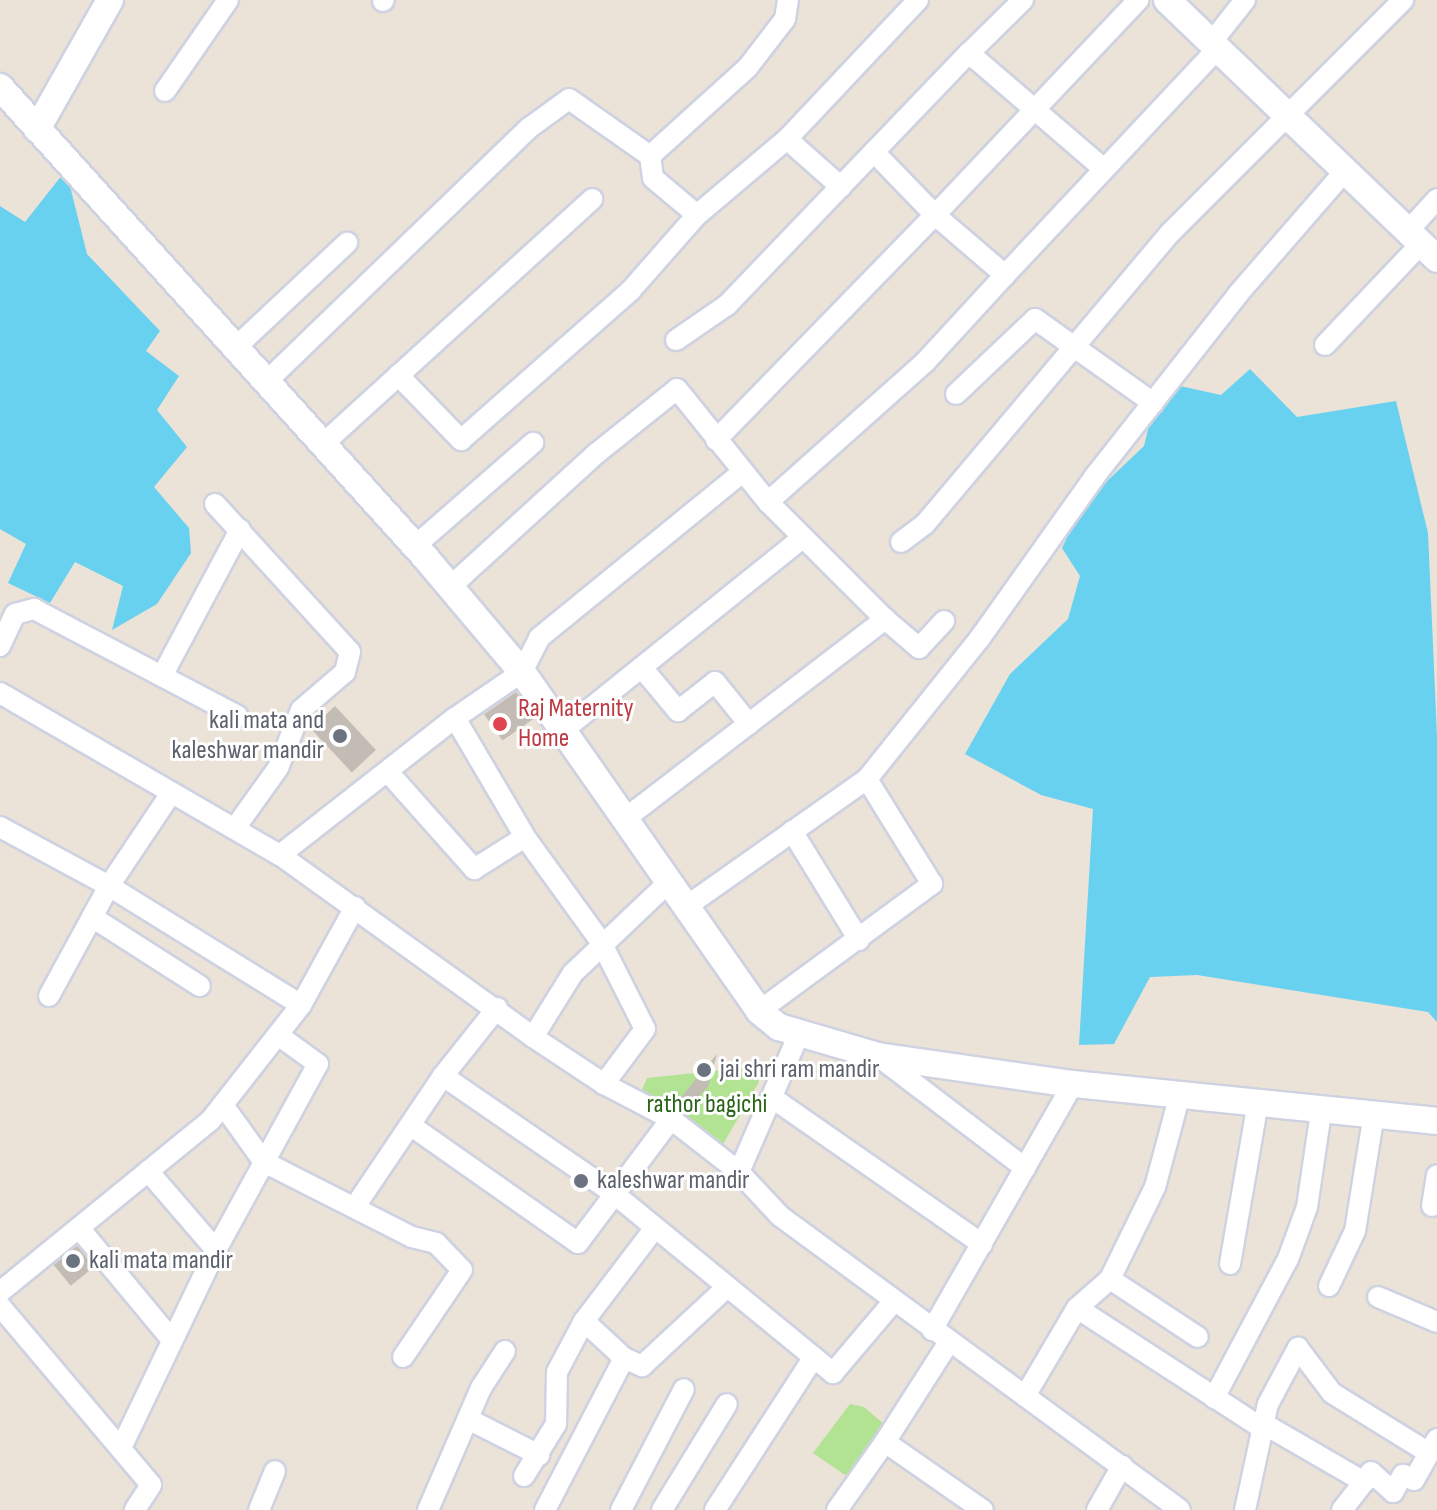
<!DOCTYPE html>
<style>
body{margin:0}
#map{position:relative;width:1437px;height:1510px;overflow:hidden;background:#ebe2d8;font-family:"Sofia Sans Condensed",sans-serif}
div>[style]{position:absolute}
.green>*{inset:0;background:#b1e393}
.water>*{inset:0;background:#68d1f0}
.building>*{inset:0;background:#c2bcb5;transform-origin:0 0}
.roads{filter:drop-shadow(2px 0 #ced2e1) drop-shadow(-2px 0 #ced2e1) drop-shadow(0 2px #ced2e1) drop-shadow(0 -2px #ced2e1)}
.minor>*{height:20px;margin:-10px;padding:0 10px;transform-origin:10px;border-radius:10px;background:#fff}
.tertiary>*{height:26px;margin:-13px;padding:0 13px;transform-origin:13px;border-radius:13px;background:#fff}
.dots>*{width:22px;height:22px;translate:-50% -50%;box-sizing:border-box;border:4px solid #fff;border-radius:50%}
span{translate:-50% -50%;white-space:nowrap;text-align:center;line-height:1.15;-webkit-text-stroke:6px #fff;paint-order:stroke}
.health-label{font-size:26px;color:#be3a42}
.left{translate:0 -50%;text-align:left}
.worship-label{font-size:26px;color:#5b616d}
.right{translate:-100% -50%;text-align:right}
.park-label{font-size:26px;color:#2a6418}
</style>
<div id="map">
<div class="green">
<i style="clip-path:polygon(753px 1067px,759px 1082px,714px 1160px,642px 1090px,647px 1078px)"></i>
<i style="clip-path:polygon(850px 1404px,864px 1407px,885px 1425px,860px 1468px,845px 1475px,813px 1453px)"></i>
</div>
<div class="water">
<i style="clip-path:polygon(66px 170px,87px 254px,160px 331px,146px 351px,179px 376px,157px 410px,187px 447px,154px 487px,189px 528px,191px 553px,157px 604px,112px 630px,123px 586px,75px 562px,50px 603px,8px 583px,26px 544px,0 529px,0 206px,25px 222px)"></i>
<i style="clip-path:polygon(1250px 369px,1297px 417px,1396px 401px,1428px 533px,1437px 736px,1437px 1022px,1428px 1012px,1197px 975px,1150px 977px,1114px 1044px,1079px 1045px,1093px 809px,1041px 795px,965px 754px,1010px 674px,1068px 619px,1080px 576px,1062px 548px,1084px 503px,1144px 446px,1153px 409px,1180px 386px,1221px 395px)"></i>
</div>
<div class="building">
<i style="left:516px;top:692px;width:32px;height:39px;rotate:55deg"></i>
<i style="left:335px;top:706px;width:60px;height:33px;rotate:47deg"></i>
<i style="clip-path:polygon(717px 1054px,708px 1087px,683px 1112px,674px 1106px,697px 1078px,698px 1064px,708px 1065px)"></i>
<i style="left:77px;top:1246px;width:27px;height:30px;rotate:51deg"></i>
</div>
<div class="roads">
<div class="minor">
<i style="left:383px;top:1px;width:1px;rotate:-45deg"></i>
<i style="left:1211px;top:43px;width:55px;rotate:-51.7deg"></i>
<i style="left:969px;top:53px;width:76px;rotate:-44.5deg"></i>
<i style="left:165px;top:91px;width:111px;rotate:-55.3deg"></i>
<i style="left:874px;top:152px;width:88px;rotate:45.9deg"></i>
<i style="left:935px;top:215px;width:296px;rotate:-46.6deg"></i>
<i style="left:650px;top:156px;width:132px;rotate:-42.2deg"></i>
<i style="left:748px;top:67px;width:61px;rotate:-52.4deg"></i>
<i style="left:785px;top:19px;width:19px;rotate:-81deg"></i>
<i style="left:841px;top:187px;width:72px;rotate:-138.4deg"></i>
<i style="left:787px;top:139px;width:191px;rotate:-46.7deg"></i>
<i style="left:1408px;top:231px;width:43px;rotate:-47.8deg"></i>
<i style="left:676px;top:340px;width:62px;rotate:-34.5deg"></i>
<i style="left:727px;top:305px;width:349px;rotate:-46.2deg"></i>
<i style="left:969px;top:53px;width:178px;rotate:40.7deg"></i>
<i style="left:1325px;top:345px;width:139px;rotate:-46.5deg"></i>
<i style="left:235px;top:348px;width:154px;rotate:-43.2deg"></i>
<i style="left:398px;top:375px;width:91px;rotate:45.9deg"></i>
<i style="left:461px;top:440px;width:227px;rotate:-41.4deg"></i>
<i style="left:631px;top:290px;width:100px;rotate:-48.7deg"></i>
<i style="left:697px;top:215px;width:118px;rotate:-40.2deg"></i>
<i style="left:266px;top:382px;width:366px;rotate:-44deg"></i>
<i style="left:529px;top:128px;width:49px;rotate:-35.9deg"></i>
<i style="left:569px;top:99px;width:99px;rotate:35.1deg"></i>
<i style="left:650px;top:156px;width:22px;rotate:82deg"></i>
<i style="left:653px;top:178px;width:57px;rotate:40.1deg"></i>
<i style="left:956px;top:394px;width:109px;rotate:-43.5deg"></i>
<i style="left:1035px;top:319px;width:145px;rotate:35.4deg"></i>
<i style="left:716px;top:440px;width:314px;rotate:-45.8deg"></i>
<i style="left:935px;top:215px;width:92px;rotate:40.6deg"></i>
<i style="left:1005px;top:275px;width:310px;rotate:-46.8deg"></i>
<i style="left:323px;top:444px;width:364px;rotate:-42.3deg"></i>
<i style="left:215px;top:504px;width:200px;rotate:47.6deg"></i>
<i style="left:350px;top:652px;width:21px;rotate:104deg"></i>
<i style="left:345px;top:672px;width:58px;rotate:139.2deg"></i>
<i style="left:301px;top:710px;width:62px;rotate:111.6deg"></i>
<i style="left:278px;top:768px;width:74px;rotate:125.6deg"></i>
<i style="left:901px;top:542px;width:30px;rotate:-37deg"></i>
<i style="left:925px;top:524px;width:380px;rotate:-49.9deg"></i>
<i style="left:1170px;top:233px;width:330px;rotate:-45deg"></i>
<i style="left:415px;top:546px;width:157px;rotate:-41.1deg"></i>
<i style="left:450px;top:587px;width:199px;rotate:-42.4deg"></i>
<i style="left:597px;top:453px;width:102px;rotate:-38.7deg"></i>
<i style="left:677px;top:389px;width:145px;rotate:51.2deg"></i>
<i style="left:885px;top:619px;width:165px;rotate:-135deg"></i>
<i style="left:768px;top:502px;width:212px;rotate:-41.7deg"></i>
<i style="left:926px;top:361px;width:117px;rotate:-47.4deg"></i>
<i style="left:0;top:646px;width:35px;rotate:-65deg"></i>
<i style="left:15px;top:614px;width:20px;rotate:-15deg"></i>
<i style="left:34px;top:609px;width:230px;rotate:27.7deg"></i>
<i style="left:643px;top:669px;width:55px;rotate:50.2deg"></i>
<i style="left:678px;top:711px;width:47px;rotate:-38.1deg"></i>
<i style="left:715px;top:682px;width:54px;rotate:51deg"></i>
<i style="left:162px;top:676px;width:166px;rotate:-61.9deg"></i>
<i style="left:0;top:693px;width:323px;rotate:30.1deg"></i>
<i style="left:280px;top:855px;width:312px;rotate:35.7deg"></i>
<i style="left:533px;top:1037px;width:85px;rotate:33.5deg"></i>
<i style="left:604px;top:1084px;width:76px;rotate:27.6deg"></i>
<i style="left:671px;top:1119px;width:155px;rotate:126.9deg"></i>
<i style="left:578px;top:1243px;width:202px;rotate:-144.9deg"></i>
<i style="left:455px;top:718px;width:138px;rotate:59.5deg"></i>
<i style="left:525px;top:837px;width:130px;rotate:54.1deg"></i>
<i style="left:601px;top:942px;width:97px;rotate:63.2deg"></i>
<i style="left:645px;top:1029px;width:69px;rotate:126.7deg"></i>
<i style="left:561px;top:732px;width:309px;rotate:-38.8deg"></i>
<i style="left:388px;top:772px;width:130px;rotate:48.4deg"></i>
<i style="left:474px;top:869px;width:60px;rotate:-32.1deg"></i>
<i style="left:626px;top:818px;width:327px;rotate:-37.5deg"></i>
<i style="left:885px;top:619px;width:45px;rotate:40.5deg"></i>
<i style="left:919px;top:648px;width:37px;rotate:-47deg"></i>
<i style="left:0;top:827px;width:124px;rotate:28.4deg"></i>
<i style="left:109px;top:886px;width:226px;rotate:31.8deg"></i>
<i style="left:792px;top:831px;width:128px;rotate:58.4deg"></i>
<i style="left:280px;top:855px;width:222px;rotate:-38.1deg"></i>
<i style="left:455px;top:718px;width:81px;rotate:-34.5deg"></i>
<i style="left:522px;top:672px;width:38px;rotate:-63deg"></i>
<i style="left:539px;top:638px;width:261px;rotate:-39.2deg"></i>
<i style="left:687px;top:906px;width:220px;rotate:-35.2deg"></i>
<i style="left:867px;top:779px;width:181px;rotate:-51.3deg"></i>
<i style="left:980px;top:638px;width:199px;rotate:-54.6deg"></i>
<i style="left:1095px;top:476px;width:231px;rotate:-51.8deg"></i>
<i style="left:1238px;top:294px;width:163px;rotate:-49deg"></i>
<i style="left:92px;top:917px;width:128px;rotate:32.6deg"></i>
<i style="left:49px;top:996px;width:125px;rotate:-61.4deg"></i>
<i style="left:109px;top:886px;width:110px;rotate:-56.2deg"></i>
<i style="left:759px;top:1011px;width:215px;rotate:-36.3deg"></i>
<i style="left:932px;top:884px;width:123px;rotate:-121.8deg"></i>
<i style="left:799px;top:1034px;width:150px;rotate:113.5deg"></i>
<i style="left:739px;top:1172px;width:60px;rotate:47deg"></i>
<i style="left:780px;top:1216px;width:496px;rotate:36.3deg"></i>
<i style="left:533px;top:1037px;width:75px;rotate:-58deg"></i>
<i style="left:573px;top:973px;width:132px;rotate:-43.5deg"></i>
<i style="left:878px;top:1056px;width:185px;rotate:37.3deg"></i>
<i style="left:443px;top:1076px;width:205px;rotate:34.5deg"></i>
<i style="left:612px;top:1192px;width:286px;rotate:39.3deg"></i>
<i style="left:833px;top:1373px;width:94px;rotate:-49.7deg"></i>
<i style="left:1180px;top:1094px;width:96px;rotate:105deg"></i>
<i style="left:1155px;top:1187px;width:102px;rotate:116.1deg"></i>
<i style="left:1110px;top:1279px;width:105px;rotate:33.4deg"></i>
<i style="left:774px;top:1099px;width:254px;rotate:34.9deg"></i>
<i style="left:223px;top:1105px;width:70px;rotate:54.3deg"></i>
<i style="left:264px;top:1162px;width:166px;rotate:26.9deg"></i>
<i style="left:412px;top:1237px;width:25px;rotate:14deg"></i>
<i style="left:436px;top:1243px;width:37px;rotate:46deg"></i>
<i style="left:462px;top:1270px;width:105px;rotate:124.1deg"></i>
<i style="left:671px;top:1119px;width:86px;rotate:37.9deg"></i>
<i style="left:148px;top:1171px;width:104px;rotate:49.3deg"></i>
<i style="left:356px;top:1205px;width:156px;rotate:-56deg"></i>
<i style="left:443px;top:1076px;width:87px;rotate:-51.5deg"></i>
<i style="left:1432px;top:1206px;width:31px;rotate:-81deg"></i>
<i style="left:79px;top:1228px;width:146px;rotate:50.3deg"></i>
<i style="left:1230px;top:1264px;width:164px;rotate:-80.2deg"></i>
<i style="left:1329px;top:1286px;width:61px;rotate:-64.7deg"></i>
<i style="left:1355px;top:1231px;width:119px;rotate:-80.8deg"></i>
<i style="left:0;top:1292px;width:271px;rotate:-39.2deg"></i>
<i style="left:210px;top:1121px;width:147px;rotate:-51.9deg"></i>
<i style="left:301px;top:1005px;width:112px;rotate:-61.1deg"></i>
<i style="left:1378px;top:1297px;width:64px;rotate:23deg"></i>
<i style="left:0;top:1306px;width:234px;rotate:49.8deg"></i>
<i style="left:151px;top:1485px;width:30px;rotate:123deg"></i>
<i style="left:1077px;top:1308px;width:44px;rotate:-41.3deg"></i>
<i style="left:584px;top:1321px;width:116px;rotate:-52.7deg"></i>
<i style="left:932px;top:1330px;width:284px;rotate:-60.2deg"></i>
<i style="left:1025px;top:1396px;width:102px;rotate:-59.4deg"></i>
<i style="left:1077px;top:1308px;width:222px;rotate:33deg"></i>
<i style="left:1214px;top:1398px;width:157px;rotate:-62deg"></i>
<i style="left:1288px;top:1259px;width:55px;rotate:-69.9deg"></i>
<i style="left:1307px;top:1207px;width:96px;rotate:-81.6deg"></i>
<i style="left:468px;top:1419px;width:80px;rotate:26.9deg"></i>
<i style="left:1264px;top:1424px;width:116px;rotate:30.1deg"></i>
<i style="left:1364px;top:1482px;width:12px;rotate:-55deg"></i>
<i style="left:1371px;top:1472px;width:30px;rotate:42deg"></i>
<i style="left:1393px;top:1492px;width:20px;rotate:-60deg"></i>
<i style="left:1403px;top:1475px;width:12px;rotate:24deg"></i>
<i style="left:1414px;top:1480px;width:47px;rotate:-60.7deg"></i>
<i style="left:885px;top:1442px;width:119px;rotate:-57.4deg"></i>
<i style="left:121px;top:1448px;width:220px;rotate:-64.4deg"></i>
<i style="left:216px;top:1250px;width:212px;rotate:-61.3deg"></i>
<i style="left:318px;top:1064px;width:49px;rotate:-144.1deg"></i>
<i style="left:524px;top:1476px;width:61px;rotate:-58.4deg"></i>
<i style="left:556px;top:1424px;width:52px;rotate:-88.9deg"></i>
<i style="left:557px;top:1372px;width:58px;rotate:-62.1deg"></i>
<i style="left:584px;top:1321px;width:54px;rotate:42.8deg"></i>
<i style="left:624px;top:1358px;width:20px;rotate:24deg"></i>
<i style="left:642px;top:1366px;width:116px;rotate:-42.9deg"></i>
<i style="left:259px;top:1510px;width:42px;rotate:-67.7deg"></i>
<i style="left:428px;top:1510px;width:133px;rotate:-66.5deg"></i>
<i style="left:481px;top:1388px;width:44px;rotate:-57deg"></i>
<i style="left:545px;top:1510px;width:171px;rotate:-62.5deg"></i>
<i style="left:621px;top:1510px;width:136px;rotate:-62.5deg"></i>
<i style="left:662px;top:1510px;width:124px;rotate:-58.5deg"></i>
<i style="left:715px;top:1510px;width:182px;rotate:-57.1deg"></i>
<i style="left:837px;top:1510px;width:83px;rotate:-54.8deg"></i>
<i style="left:885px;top:1442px;width:119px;rotate:34.8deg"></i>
<i style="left:1097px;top:1510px;width:51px;rotate:-60.4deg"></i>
<i style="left:1245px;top:1510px;width:108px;rotate:-77.8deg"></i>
<i style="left:1268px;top:1404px;width:64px;rotate:-61.8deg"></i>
<i style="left:1298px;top:1348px;width:56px;rotate:52.9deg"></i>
<i style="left:1332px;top:1393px;width:114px;rotate:31.7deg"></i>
<i style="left:1342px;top:1510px;width:36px;rotate:-52deg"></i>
</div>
<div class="tertiary">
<i style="left:1167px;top:0;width:374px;rotate:43.8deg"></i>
<i style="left:0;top:87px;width:634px;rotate:47.88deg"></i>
<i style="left:425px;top:557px;width:150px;rotate:49.9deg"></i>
<i style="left:522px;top:672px;width:414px;rotate:55deg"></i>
<i style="left:759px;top:1011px;width:26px;rotate:39deg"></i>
<i style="left:779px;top:1027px;width:103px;rotate:16.3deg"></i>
<i style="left:878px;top:1056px;width:197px;rotate:8.2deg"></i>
<i style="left:1073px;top:1084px;width:366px;rotate:5.8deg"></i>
<i style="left:37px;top:129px;width:148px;rotate:-60.5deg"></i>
</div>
</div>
<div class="dots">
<i style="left:500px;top:724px;background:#e0444e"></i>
<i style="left:340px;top:736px;background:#6b7280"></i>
<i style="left:704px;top:1070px;background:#6b7280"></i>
<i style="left:581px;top:1181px;background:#6b7280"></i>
<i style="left:73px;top:1261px;background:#6b7280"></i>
</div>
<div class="health-label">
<span class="left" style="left:518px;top:724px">Raj Maternity<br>Home</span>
</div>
<div class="worship-label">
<span class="right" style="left:324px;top:736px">kali mata and<br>kaleshwar mandir</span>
<span class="left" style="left:720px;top:1070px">jai shri ram mandir</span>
<span class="left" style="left:597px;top:1181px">kaleshwar mandir</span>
<span class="left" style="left:89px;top:1261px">kali mata mandir</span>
</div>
<div class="park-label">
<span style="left:707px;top:1105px">rathor bagichi</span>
</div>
</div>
